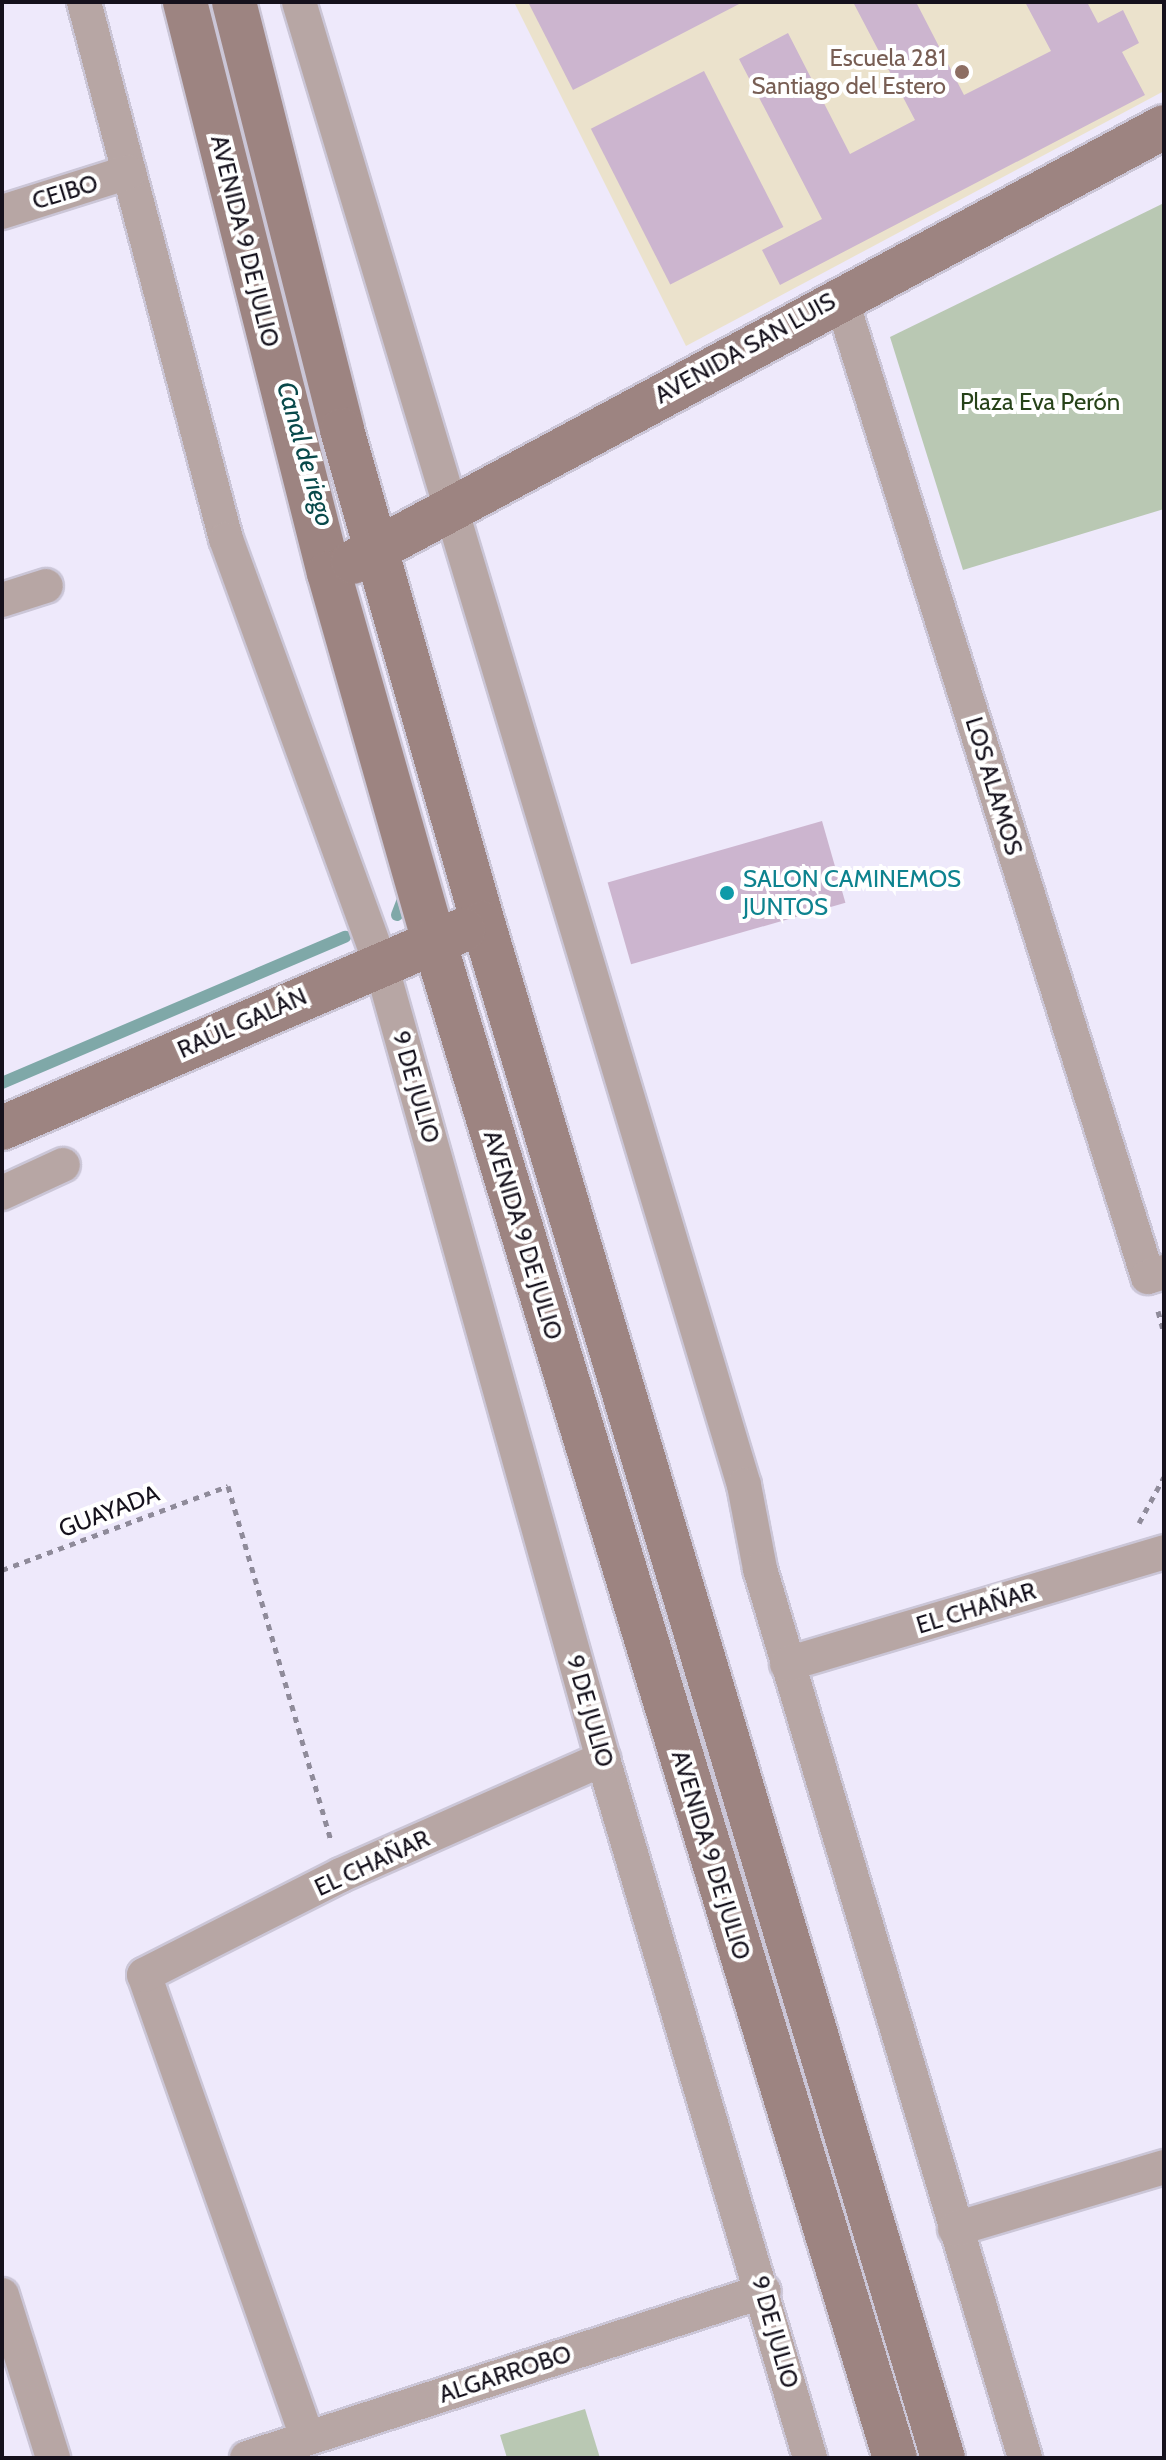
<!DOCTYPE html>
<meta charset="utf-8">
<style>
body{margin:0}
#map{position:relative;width:1166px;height:2460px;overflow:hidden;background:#eee9fb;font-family:Cabin,sans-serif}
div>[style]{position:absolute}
.education>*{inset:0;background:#ebe2cc}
.green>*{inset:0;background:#b9c8b3}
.stream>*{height:12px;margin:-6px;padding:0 6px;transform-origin:6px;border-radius:6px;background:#7fa8a8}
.building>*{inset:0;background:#ccb5cf;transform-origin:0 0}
.path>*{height:5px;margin-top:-2.5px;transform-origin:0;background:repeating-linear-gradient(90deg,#8f8b9a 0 6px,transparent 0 12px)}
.roads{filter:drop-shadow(2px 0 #cbc6d7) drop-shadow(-2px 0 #cbc6d7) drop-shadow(0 2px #cbc6d7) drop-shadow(0 -2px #cbc6d7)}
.street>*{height:34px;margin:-17px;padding:0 17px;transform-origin:17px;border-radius:17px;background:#b7a6a4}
.secondary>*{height:44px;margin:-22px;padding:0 22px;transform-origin:22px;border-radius:22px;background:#9d8481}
.dots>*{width:22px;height:22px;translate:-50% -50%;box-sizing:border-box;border:4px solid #fff;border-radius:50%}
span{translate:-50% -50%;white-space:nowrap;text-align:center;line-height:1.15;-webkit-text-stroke:8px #fff;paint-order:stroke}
.education-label{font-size:24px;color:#785e54}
.right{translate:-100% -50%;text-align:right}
.street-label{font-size:24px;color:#15111c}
.park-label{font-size:24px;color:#264218}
.culture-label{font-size:24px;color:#0d838f}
.left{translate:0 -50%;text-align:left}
.water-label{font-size:26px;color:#08494a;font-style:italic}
.frame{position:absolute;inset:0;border:4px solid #15111c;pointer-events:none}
</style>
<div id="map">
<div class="education">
<i style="clip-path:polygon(514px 2px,1164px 2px,1164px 91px,686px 346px)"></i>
</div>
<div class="green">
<i style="clip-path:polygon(1164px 203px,1164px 509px,963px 570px,890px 337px)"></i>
<i style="clip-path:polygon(585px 2409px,600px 2458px,507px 2458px,500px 2435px)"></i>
</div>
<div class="stream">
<i style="left:397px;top:915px;width:25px;rotate:-69deg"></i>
<i style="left:2px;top:1083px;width:373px;rotate:-23.1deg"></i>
</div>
<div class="building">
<i style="clip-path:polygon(528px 2px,743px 2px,573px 90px)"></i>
<i style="clip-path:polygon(853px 2px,916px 2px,964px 95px,1051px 51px,1025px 2px,1087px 2px,1098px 23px,1123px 10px,1139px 43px,1122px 52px,1145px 95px,780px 285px,762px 250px,822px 219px,739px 59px,788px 33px,850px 154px,915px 120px)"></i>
<i style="left:704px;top:71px;width:175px;height:127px;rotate:63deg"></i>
<i style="left:822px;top:821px;width:85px;height:223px;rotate:74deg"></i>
</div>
<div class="path">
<i style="left:1158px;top:1311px;width:23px;rotate:75deg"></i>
<i style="left:1139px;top:1523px;width:52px;rotate:-61.5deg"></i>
<i style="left:2px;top:1570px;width:241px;rotate:-20.4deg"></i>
<i style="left:228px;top:1486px;width:370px;rotate:73.8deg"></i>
</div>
<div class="roads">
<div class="street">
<i style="left:84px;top:2px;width:555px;rotate:75.19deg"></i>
<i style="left:226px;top:539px;width:449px;rotate:70deg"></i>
<i style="left:380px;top:961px;width:829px;rotate:74.39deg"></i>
<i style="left:603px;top:1759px;width:729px;rotate:73.5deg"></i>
<i style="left:299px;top:2px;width:1548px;rotate:73.3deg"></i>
<i style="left:744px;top:1485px;width:86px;rotate:79.2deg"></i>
<i style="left:760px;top:1569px;width:928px;rotate:73.4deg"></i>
<i style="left:2px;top:212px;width:133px;rotate:-17.5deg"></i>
<i style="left:840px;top:295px;width:1029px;rotate:72.59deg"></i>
<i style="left:1148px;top:1277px;width:17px;rotate:-17deg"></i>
<i style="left:2px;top:600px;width:46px;rotate:-17.7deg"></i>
<i style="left:2px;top:1193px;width:67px;rotate:-24.7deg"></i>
<i style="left:787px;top:1664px;width:393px;rotate:-16.5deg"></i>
<i style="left:955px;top:2229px;width:218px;rotate:-16.5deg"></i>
<i style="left:2px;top:2295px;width:171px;rotate:72.6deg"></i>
<i style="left:307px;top:2437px;width:490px;rotate:-109.4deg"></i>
<i style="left:144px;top:1975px;width:221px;rotate:-26.9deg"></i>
<i style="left:341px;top:1875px;width:287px;rotate:-23.9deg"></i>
<i style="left:247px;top:2458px;width:543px;rotate:-17.9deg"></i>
</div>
<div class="secondary">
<i style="left:185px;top:2px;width:589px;rotate:75.85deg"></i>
<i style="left:329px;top:573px;width:383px;rotate:74.1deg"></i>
<i style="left:434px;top:941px;width:1585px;rotate:73.1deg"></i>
<i style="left:234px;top:2px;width:441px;rotate:75.8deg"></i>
<i style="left:342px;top:430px;width:513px;rotate:74.04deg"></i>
<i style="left:483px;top:923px;width:1602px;rotate:73.32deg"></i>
<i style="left:353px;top:562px;width:920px;rotate:-28.21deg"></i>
<i style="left:2px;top:1128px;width:502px;rotate:-23.24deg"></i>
</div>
</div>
<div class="dots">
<i style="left:962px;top:72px;background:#8d6e63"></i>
<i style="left:727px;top:893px;background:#0f9aa8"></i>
</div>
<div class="education-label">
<span class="right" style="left:946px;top:72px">Escuela 281<br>Santiago del Estero</span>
</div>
<div class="street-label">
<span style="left:65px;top:192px;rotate:-17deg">CEIBO</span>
<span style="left:245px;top:241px;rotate:76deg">AVENIDA 9 DE JULIO</span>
<span style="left:745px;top:348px;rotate:-29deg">AVENIDA SAN LUIS</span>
<span style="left:994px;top:786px;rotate:73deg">LOS ALAMOS</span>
<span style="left:242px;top:1023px;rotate:-24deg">RAÚL GALÁN</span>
<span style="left:416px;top:1087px;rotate:74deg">9 DE JULIO</span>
<span style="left:523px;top:1235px;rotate:73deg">AVENIDA 9 DE JULIO</span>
<span style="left:109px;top:1511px;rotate:-21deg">GUAYADA</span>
<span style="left:976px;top:1608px;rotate:-17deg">EL CHAÑAR</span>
<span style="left:590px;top:1711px;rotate:74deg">9 DE JULIO</span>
<span style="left:711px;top:1855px;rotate:73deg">AVENIDA 9 DE JULIO</span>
<span style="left:372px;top:1863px;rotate:-25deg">EL CHAÑAR</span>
<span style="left:775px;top:2332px;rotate:74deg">9 DE JULIO</span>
<span style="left:505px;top:2374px;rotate:-18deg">ALGARROBO</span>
</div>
<div class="park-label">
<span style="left:1040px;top:402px">Plaza Eva Perón</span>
</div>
<div class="culture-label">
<span class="left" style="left:743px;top:893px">SALON CAMINEMOS<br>JUNTOS</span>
</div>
<div class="water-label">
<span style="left:305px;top:454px;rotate:74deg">Canal de riego</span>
</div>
<div class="frame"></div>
</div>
